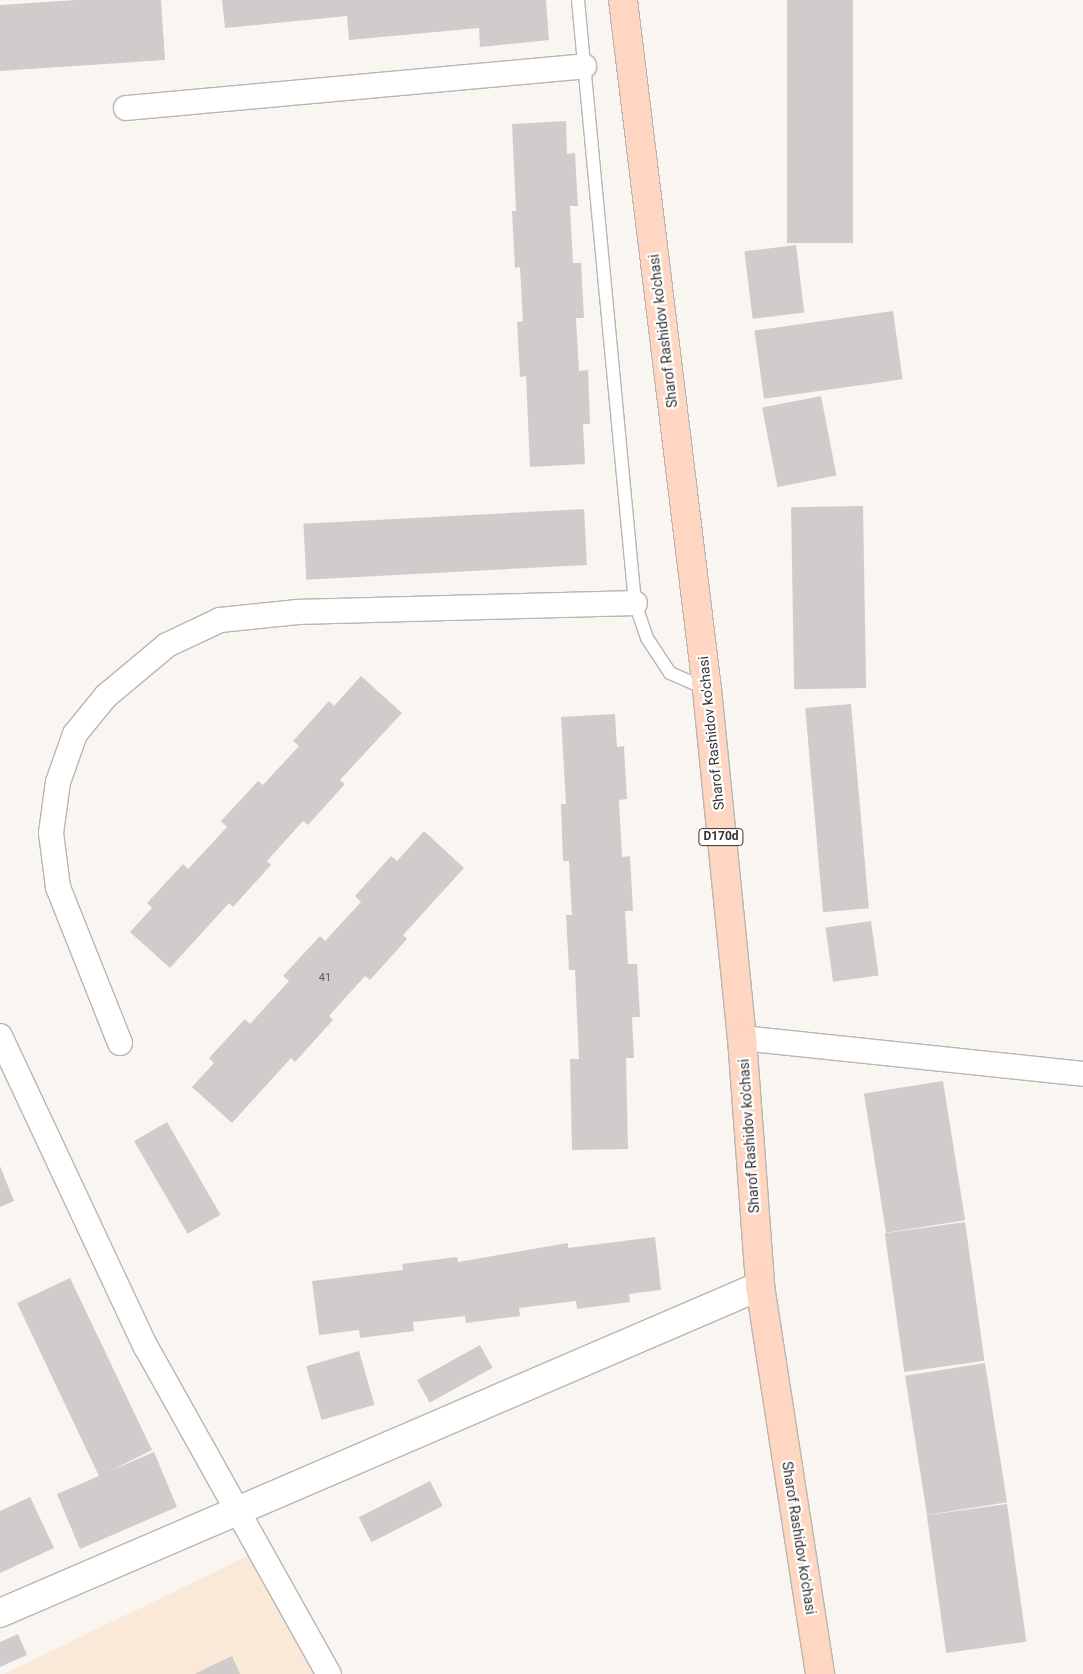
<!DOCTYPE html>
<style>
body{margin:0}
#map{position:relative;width:1083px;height:1674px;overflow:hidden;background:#f9f6f2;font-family:Roboto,sans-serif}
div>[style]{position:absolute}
.education>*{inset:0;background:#fae9d7}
.building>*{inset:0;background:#d1cccb;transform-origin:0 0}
.roads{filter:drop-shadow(1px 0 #b9b5b2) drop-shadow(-1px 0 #b9b5b2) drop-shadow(0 1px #b9b5b2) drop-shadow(0 -1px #b9b5b2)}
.service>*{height:12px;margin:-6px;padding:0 6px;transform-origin:6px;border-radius:6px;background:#fff}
.minor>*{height:24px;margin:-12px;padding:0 12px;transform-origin:12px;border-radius:12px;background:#fff}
.tertiary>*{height:28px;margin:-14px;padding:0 14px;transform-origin:14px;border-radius:14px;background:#fff}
.primary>*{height:28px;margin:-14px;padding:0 14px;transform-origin:14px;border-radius:14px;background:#fed6c1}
span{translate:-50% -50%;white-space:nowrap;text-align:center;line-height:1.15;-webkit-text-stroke:4.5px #fff;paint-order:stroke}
.number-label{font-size:11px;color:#5b5958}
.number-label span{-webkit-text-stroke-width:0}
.shield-label span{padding:1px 4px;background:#fff;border:1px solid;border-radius:4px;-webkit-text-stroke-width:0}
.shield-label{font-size:12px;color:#343332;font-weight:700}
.street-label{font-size:14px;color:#343332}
</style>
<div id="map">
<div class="education">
<i style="clip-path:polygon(256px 1552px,330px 1674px,4px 1674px)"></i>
</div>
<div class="building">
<i style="clip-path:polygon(77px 0,161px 0,165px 60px,0 71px,0 5px)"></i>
<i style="clip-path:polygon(222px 0,546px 0,549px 40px,480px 47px,479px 28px,349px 40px,347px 16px,225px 28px)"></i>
<i style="left:787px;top:0;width:66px;height:243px"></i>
<i style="clip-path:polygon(566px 121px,567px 154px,575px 153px,578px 206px,570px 206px,573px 263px,581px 263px,584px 318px,576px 318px,579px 371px,588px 370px,590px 424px,583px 424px,585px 464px,530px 467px,526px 376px,520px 377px,517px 322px,523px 321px,520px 267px,515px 268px,512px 211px,516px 211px,512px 124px)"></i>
<i style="left:796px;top:245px;width:68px;height:52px;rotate:83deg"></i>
<i style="left:893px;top:311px;width:69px;height:140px;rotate:82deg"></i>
<i style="left:821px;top:396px;width:81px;height:60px;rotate:79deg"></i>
<i style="left:863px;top:506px;width:182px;height:72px;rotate:89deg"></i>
<i style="left:584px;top:509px;width:56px;height:281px;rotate:87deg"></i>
<i style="clip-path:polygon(361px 676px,402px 713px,340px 780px,345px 784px,308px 825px,303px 821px,267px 861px,271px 865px,233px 907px,229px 903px,170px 968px,130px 932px,152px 908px,147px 903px,183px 864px,188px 869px,227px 827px,221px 821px,258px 781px,263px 785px,299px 746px,293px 741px,329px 701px,334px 706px)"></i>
<i style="left:851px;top:704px;width:205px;height:46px;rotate:85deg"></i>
<i style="clip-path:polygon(615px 714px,617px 747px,624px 746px,627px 799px,619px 800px,622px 857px,630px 856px,633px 911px,625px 911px,628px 964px,637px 964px,640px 1017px,632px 1017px,634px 1058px,626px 1058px,628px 1149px,572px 1150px,570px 1059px,579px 1059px,575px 970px,569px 970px,566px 915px,572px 915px,569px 861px,563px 861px,561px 804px,566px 804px,561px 717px)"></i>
<i style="clip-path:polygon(424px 831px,464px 868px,403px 935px,407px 939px,370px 980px,365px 976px,329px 1016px,333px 1020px,295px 1062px,291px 1058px,232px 1123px,192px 1087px,214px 1063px,209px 1058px,245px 1019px,250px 1024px,289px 981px,283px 976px,320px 936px,325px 941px,361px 902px,355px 896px,391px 856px,397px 861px)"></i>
<i style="left:871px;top:921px;width:55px;height:46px;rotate:82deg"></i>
<i style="left:943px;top:1081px;width:141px;height:80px;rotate:81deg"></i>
<i style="left:167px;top:1122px;width:107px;height:38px;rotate:60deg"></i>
<i style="clip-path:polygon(0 1166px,14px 1201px,0 1207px)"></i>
<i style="left:965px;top:1222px;width:140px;height:81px;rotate:82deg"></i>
<i style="clip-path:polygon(655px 1237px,661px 1290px,629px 1294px,630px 1302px,577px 1309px,576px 1301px,519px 1308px,520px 1316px,466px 1323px,465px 1316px,413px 1322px,414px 1331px,360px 1338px,359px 1330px,319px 1335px,312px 1281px,403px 1270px,402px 1264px,457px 1257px,458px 1262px,568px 1243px,568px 1248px)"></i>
<i style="clip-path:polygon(70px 1278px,152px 1450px,110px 1471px,154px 1452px,177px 1507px,80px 1549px,57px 1494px,99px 1476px,17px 1303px)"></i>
<i style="left:480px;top:1345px;width:26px;height:72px;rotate:61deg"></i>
<i style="left:359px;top:1351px;width:56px;height:55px;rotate:74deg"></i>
<i style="left:985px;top:1363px;width:141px;height:81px;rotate:81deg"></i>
<i style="left:430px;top:1481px;width:28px;height:80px;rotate:63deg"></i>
<i style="clip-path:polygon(30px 1497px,54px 1548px,0 1573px,0 1511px)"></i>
<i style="left:1007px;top:1504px;width:139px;height:81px;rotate:82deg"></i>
<i style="clip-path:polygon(18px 1634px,27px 1655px,0 1667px,0 1642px)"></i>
<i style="clip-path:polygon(232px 1656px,240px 1674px,194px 1674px)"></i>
</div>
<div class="roads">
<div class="service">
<i style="left:578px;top:0;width:606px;rotate:84.6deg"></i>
<i style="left:635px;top:603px;width:37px;rotate:71deg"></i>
<i style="left:647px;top:638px;width:42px;rotate:56.7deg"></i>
<i style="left:670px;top:673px;width:40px;rotate:23.4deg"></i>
</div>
<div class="minor">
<i style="left:126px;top:108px;width:460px;rotate:-5.2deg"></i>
<i style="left:0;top:1036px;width:344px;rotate:64.9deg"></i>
<i style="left:146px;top:1347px;width:375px;rotate:60.8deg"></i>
<i style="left:742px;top:1038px;width:343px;rotate:6deg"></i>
<i style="left:120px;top:1043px;width:168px;rotate:-111.7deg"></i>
<i style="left:58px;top:887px;width:54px;rotate:-97.4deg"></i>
<i style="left:51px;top:833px;width:51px;rotate:-82.2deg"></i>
<i style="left:58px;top:782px;width:51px;rotate:-70.5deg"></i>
<i style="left:75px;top:734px;width:49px;rotate:-50.8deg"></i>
<i style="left:106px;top:696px;width:80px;rotate:-39.9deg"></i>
<i style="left:167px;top:645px;width:59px;rotate:-25.3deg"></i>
<i style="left:220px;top:620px;width:78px;rotate:-5.9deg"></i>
<i style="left:298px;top:612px;width:337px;rotate:-1.5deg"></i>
</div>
<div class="tertiary">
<i style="left:0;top:1613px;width:827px;rotate:-23.28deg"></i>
</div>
<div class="primary">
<i style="left:623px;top:0;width:694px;rotate:83.05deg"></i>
<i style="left:707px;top:689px;width:351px;rotate:84.3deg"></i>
<i style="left:742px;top:1038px;width:249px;rotate:85.8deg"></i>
<i style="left:760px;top:1286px;width:393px;rotate:81.2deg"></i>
</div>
</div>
<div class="number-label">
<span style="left:325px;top:978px">41</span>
</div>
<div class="shield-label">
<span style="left:721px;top:837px">D170d</span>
</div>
<div class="street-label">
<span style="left:663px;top:331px;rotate:-97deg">Sharof Rashidov ko'chasi</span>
<span style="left:711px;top:733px;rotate:-96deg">Sharof Rashidov ko'chasi</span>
<span style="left:749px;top:1136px;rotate:-94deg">Sharof Rashidov ko'chasi</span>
<span style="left:799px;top:1538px;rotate:81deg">Sharof Rashidov ko'chasi</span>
</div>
</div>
